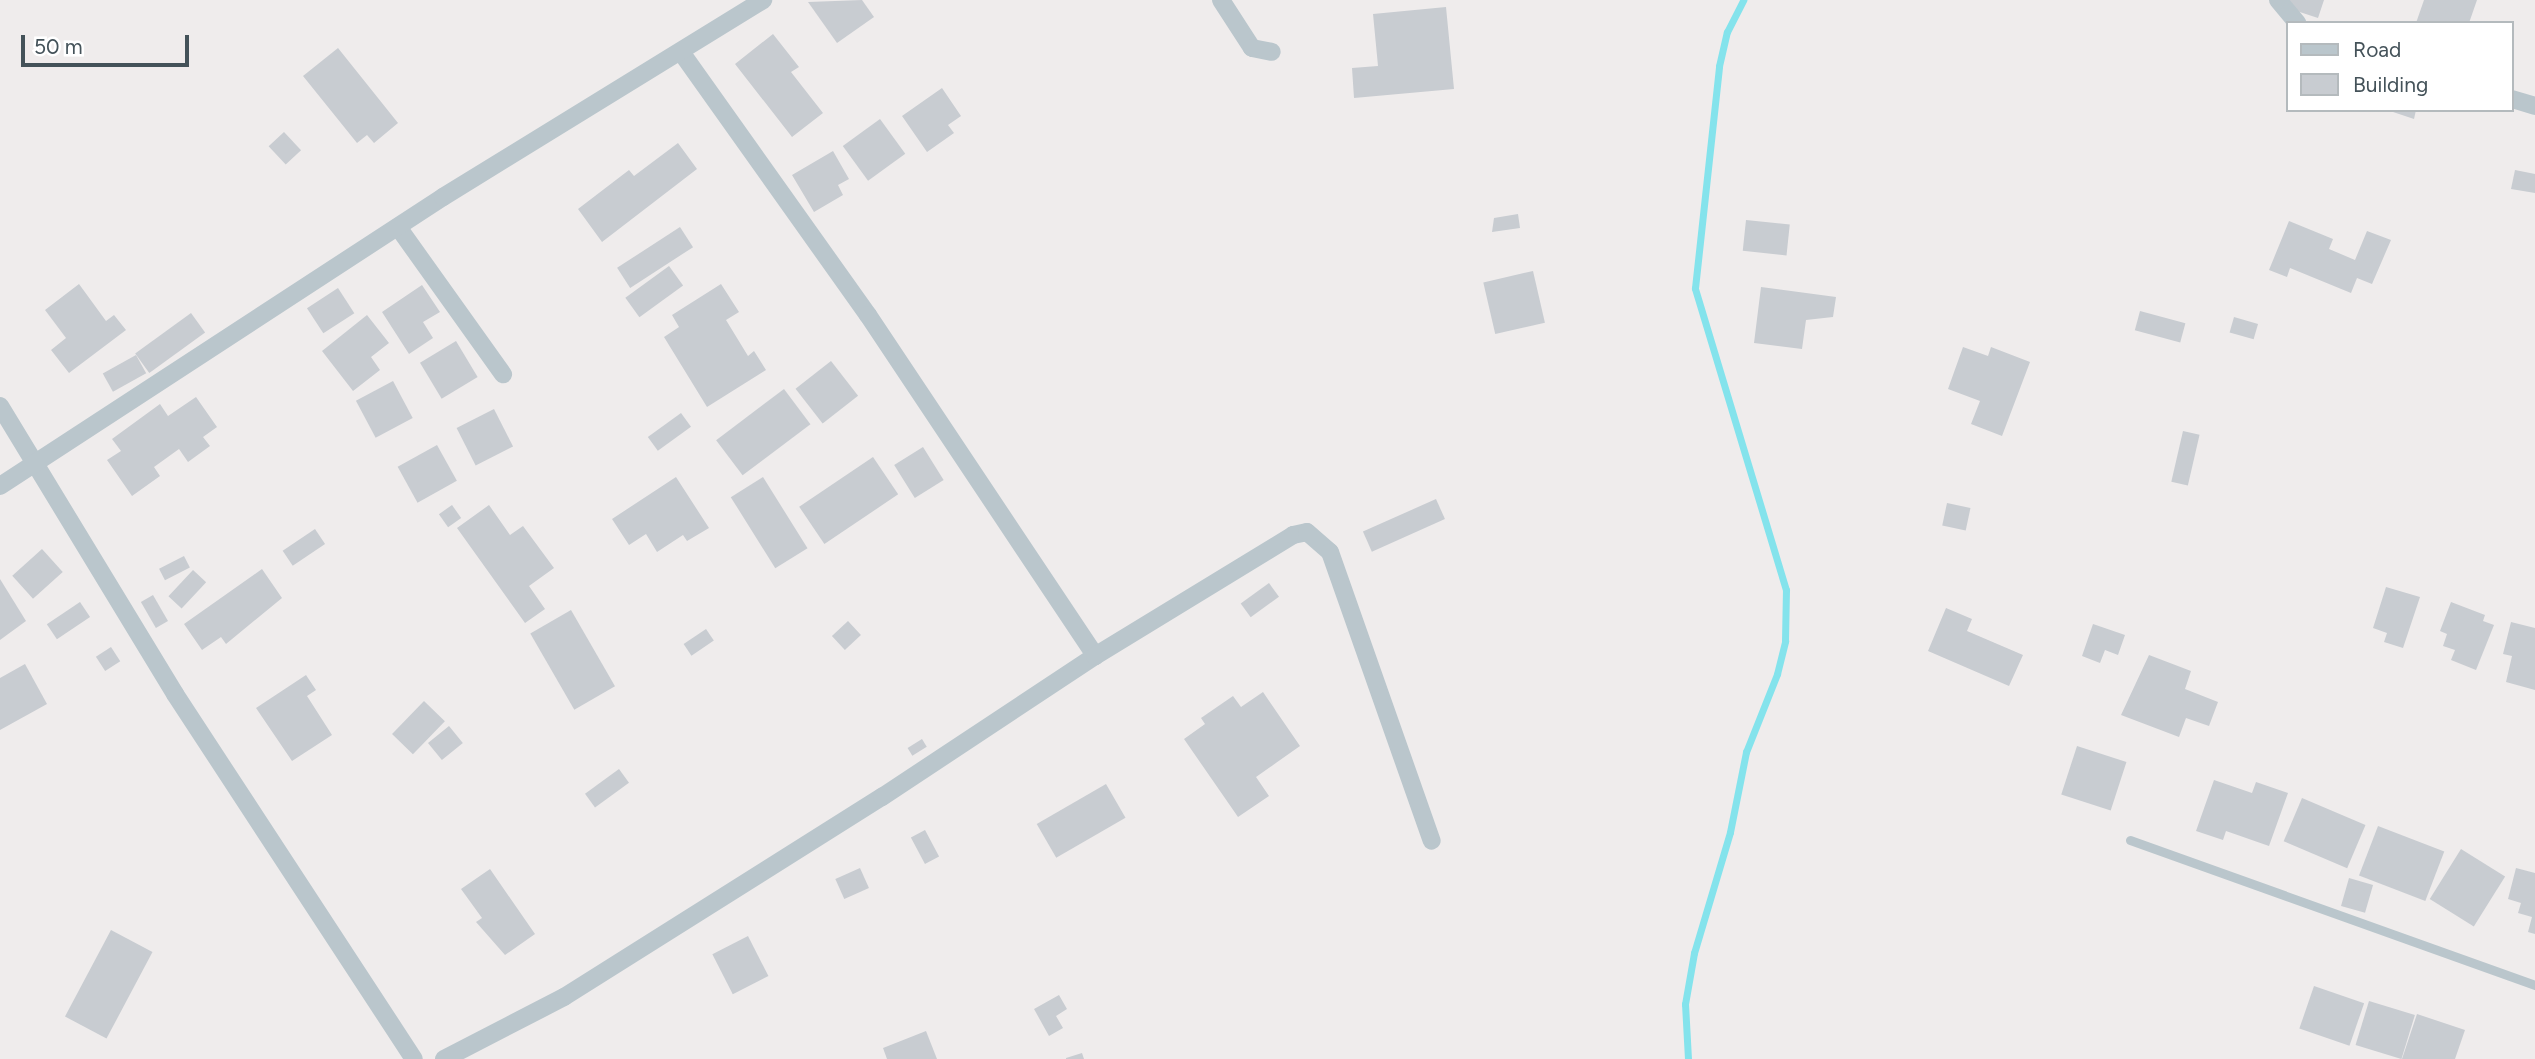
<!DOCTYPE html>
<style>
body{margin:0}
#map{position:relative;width:2535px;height:1059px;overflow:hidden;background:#efecec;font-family:Figtree,sans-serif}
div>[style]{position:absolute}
.stream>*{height:7px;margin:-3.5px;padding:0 3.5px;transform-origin:3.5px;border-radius:3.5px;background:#84e3ec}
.building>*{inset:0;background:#c8ccd1;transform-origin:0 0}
.service>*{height:9px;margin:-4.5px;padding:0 4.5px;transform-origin:4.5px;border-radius:4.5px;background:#bac6cc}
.minor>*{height:18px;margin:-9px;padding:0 9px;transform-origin:9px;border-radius:9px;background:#bac6cc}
span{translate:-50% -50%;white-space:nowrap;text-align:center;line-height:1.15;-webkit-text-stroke:6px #fff;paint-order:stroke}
.legend{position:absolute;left:2286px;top:21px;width:228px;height:91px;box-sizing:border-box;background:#fff;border:2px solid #b4babd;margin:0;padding:9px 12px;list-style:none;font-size:21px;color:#445259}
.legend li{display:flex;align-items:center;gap:14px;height:35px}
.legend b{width:35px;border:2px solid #b4babd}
.scale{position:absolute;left:21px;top:35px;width:168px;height:32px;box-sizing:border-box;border:4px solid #445259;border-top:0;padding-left:9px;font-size:21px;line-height:24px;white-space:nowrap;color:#445259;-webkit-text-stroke:5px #fff;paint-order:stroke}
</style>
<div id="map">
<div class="stream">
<i style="left:1688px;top:1059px;width:55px;rotate:-93.1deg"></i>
<i style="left:1685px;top:1004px;width:52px;rotate:-80deg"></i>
<i style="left:1694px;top:953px;width:126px;rotate:-73.4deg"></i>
<i style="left:1730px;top:832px;width:82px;rotate:-78.7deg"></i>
<i style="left:1746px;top:752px;width:84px;rotate:-68.3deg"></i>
<i style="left:1777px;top:674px;width:34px;rotate:-76deg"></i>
<i style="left:1785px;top:641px;width:51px;rotate:-88.9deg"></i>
<i style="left:1786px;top:590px;width:315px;rotate:-106.8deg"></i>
<i style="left:1695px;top:288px;width:223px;rotate:-83.8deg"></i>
<i style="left:1719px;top:66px;width:35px;rotate:-77deg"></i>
<i style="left:1727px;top:32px;width:36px;rotate:-63deg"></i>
</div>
<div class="building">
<i style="clip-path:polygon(862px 0,874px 17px,837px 43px,808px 2px)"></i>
<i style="clip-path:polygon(2280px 0,2324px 0,2318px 18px,2278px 5px)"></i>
<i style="clip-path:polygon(2424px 0,2477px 0,2469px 23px,2416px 23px)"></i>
<i style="clip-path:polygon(1446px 7px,1454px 89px,1354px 98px,1352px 68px,1378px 66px,1373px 14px)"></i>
<i style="clip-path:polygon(773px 34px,799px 67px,791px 72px,823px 113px,792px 137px,735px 64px)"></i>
<i style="clip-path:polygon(338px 48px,398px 123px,374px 143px,367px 135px,357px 143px,303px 76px)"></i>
<i style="clip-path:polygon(942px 88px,961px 116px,948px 125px,954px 133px,927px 152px,902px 116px)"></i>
<i style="clip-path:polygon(2387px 110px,2416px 110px,2414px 119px)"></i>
<i style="left:880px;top:119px;width:43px;height:46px;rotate:54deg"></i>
<i style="left:284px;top:132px;width:25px;height:21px;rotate:47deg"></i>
<i style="clip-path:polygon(678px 143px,697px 169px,602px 242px,578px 209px,629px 170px,634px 176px)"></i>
<i style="clip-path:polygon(833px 151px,849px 179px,838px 185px,843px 195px,814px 212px,792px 175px)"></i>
<i style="clip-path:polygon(2515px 170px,2535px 174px,2535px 193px,2511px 189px)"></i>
<i style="clip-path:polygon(1518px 214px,1520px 228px,1492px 232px,1494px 218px)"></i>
<i style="left:1746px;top:220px;width:44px;height:31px;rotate:6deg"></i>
<i style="clip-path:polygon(2289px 221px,2333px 239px,2329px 249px,2355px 260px,2367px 231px,2391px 240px,2372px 284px,2357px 278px,2351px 293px,2290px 268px,2287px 277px,2269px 270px)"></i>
<i style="left:680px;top:227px;width:24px;height:75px;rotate:57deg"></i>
<i style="left:669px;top:266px;width:24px;height:54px;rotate:54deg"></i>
<i style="left:1533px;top:271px;width:53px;height:51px;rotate:77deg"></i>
<i style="clip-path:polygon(79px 284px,106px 321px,114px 315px,126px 330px,69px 373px,51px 350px,66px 338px,45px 310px)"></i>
<i style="clip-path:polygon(721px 284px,739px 312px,726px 320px,748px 356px,754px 351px,766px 370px,707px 407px,664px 337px,679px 327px,672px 315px)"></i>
<i style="clip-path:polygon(422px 285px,440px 312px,423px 322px,433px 338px,409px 354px,382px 312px)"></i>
<i style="clip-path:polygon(1761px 287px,1836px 297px,1833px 317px,1806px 320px,1802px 349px,1754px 343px)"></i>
<i style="left:338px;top:288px;width:30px;height:37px;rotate:57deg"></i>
<i style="left:2140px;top:311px;width:47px;height:20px;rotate:15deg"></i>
<i style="left:191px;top:313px;width:24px;height:69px;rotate:54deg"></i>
<i style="clip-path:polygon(367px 315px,389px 343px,371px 357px,380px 370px,353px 391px,322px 351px)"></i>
<i style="left:2234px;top:317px;width:25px;height:16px;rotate:16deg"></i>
<i style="left:456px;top:341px;width:42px;height:42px;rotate:59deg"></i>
<i style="clip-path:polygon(1963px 347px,1988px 356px,1991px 347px,2030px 362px,2002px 436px,1971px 424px,1980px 401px,1948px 389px)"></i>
<i style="left:136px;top:355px;width:21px;height:38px;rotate:61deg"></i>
<i style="left:831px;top:361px;width:44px;height:45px;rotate:52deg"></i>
<i style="left:393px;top:381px;width:42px;height:42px;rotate:62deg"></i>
<i style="left:784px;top:389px;width:44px;height:85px;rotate:53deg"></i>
<i style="clip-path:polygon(196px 397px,217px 427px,203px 437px,210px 446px,188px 462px,179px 449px,154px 467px,160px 476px,132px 496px,107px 460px,121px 451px,112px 439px,160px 404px,168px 416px)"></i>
<i style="left:494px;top:409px;width:42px;height:42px;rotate:63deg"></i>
<i style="left:681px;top:413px;width:17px;height:41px;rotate:54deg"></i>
<i style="left:2183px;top:431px;width:17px;height:52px;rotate:13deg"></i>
<i style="left:437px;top:445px;width:41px;height:45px;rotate:61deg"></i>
<i style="left:923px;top:447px;width:39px;height:34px;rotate:58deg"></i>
<i style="left:873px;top:457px;width:45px;height:89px;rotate:56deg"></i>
<i style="clip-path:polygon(676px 477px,709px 528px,687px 541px,683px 535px,657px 552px,646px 534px,629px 545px,612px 519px)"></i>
<i style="left:763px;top:477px;width:84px;height:38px;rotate:58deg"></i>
<i style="left:1436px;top:499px;width:22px;height:80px;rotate:66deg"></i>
<i style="left:1947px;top:503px;width:24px;height:23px;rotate:12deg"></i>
<i style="left:452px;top:505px;width:16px;height:16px;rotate:55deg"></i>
<i style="clip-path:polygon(489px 505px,510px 535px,523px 526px,554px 568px,529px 586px,545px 609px,525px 623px,457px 528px)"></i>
<i style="left:315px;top:529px;width:18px;height:39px;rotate:56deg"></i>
<i style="left:42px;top:549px;width:31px;height:40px;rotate:48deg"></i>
<i style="left:184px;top:556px;width:13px;height:28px;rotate:63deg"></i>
<i style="clip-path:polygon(262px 569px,282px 598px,226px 644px,221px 637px,202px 650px,184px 624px)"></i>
<i style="left:193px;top:570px;width:18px;height:36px;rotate:43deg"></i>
<i style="clip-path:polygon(0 579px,26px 621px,0 640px)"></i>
<i style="left:1269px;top:583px;width:17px;height:35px;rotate:54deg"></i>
<i style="clip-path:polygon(2386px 587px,2420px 597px,2403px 648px,2384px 642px,2387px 633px,2373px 628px)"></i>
<i style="left:153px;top:595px;width:30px;height:14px;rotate:60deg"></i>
<i style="left:80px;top:602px;width:18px;height:40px;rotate:56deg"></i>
<i style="clip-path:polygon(2451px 602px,2485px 615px,2483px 621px,2494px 625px,2476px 670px,2451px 660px,2455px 650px,2443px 646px,2447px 634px,2440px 631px)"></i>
<i style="clip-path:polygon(1946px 608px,1972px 619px,1967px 631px,2023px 655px,2009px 686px,1928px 651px)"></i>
<i style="left:571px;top:610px;width:88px;height:47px;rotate:60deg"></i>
<i style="left:848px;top:621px;width:19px;height:22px;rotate:47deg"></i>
<i style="clip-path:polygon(2511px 622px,2535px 628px,2535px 690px,2506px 682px,2512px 656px,2503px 654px)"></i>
<i style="clip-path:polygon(2093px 624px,2125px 635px,2118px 655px,2105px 650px,2100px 663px,2082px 656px)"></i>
<i style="left:706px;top:629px;width:14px;height:27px;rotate:56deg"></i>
<i style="left:111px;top:647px;width:17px;height:18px;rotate:57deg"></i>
<i style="clip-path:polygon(2149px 655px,2191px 671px,2185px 689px,2218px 702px,2209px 726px,2186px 718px,2179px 737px,2121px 715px)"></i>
<i style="clip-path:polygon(25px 664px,47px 704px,0 730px,0 678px)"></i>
<i style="clip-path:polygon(306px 675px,316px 690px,307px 696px,332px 735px,292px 761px,256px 708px)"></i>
<i style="clip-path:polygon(1263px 692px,1300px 746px,1256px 777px,1269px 796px,1238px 817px,1184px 739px,1205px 724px,1201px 718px,1233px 696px,1241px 707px)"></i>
<i style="left:424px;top:701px;width:29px;height:46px;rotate:44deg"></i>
<i style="left:449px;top:726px;width:22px;height:27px;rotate:51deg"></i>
<i style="left:922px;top:739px;width:9px;height:17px;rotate:58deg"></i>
<i style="left:2077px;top:746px;width:52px;height:51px;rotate:18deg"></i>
<i style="left:619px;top:769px;width:17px;height:42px;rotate:54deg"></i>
<i style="clip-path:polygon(2214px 780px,2252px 793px,2256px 782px,2288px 793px,2269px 846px,2226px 831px,2223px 840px,2196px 831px)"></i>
<i style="left:1106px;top:784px;width:39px;height:80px;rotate:60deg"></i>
<i style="left:2302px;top:798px;width:69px;height:47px;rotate:23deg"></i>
<i style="left:2378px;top:826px;width:71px;height:53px;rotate:21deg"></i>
<i style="left:925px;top:830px;width:30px;height:16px;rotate:62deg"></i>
<i style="left:2461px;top:849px;width:52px;height:59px;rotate:32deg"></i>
<i style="left:860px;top:868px;width:22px;height:27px;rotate:66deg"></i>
<i style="clip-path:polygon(2516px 868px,2535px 873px,2535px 934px,2528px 932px,2532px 917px,2518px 913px,2521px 903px,2508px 899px)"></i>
<i style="clip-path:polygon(490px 869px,535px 934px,505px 955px,476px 922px,482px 918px,461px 889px)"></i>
<i style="left:2349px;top:878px;width:25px;height:29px;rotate:16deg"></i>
<i style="left:111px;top:930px;width:47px;height:98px;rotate:28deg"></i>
<i style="left:748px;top:936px;width:45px;height:40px;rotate:63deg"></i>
<i style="left:2314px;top:986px;width:53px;height:45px;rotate:19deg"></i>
<i style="clip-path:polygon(1059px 995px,1067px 1009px,1056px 1016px,1063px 1028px,1049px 1036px,1034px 1009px)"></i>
<i style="left:2369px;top:1001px;width:48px;height:46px;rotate:17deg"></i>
<i style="clip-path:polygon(2417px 1014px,2465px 1030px,2455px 1059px,2402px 1059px)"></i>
<i style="clip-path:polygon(926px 1031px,937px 1059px,887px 1059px,883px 1048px)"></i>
<i style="clip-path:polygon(1082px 1053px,1084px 1059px,1066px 1059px,1066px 1058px)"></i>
</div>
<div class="service">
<i style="left:2130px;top:840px;width:430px;rotate:19.7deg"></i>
</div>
<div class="minor">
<i style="left:1221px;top:0;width:57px;rotate:57.1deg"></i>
<i style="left:1252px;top:48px;width:20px;rotate:11deg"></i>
<i style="left:2278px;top:0;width:30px;rotate:50deg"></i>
<i style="left:681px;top:52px;width:323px;rotate:54.6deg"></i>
<i style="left:868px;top:315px;width:410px;rotate:56.3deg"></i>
<i style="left:2512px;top:99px;width:24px;rotate:17deg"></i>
<i style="left:398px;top:227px;width:181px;rotate:54.5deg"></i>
<i style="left:0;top:406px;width:337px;rotate:58.7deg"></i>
<i style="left:175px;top:694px;width:436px;rotate:56.8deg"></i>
<i style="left:0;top:486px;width:529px;rotate:-33.12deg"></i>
<i style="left:443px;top:197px;width:376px;rotate:-31.6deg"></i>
<i style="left:444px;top:1059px;width:135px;rotate:-27.3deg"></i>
<i style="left:564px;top:997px;width:376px;rotate:-32.2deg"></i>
<i style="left:882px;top:797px;width:255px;rotate:-33.5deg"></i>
<i style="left:1095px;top:656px;width:232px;rotate:-31.4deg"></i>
<i style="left:1293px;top:535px;width:14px;rotate:-12deg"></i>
<i style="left:1307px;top:532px;width:30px;rotate:41deg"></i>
<i style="left:1330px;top:552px;width:306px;rotate:70.6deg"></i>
</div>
<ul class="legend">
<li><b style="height:9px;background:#bac6cc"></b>Road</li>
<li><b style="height:19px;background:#c8ccd1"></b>Building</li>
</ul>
<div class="scale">50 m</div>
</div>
